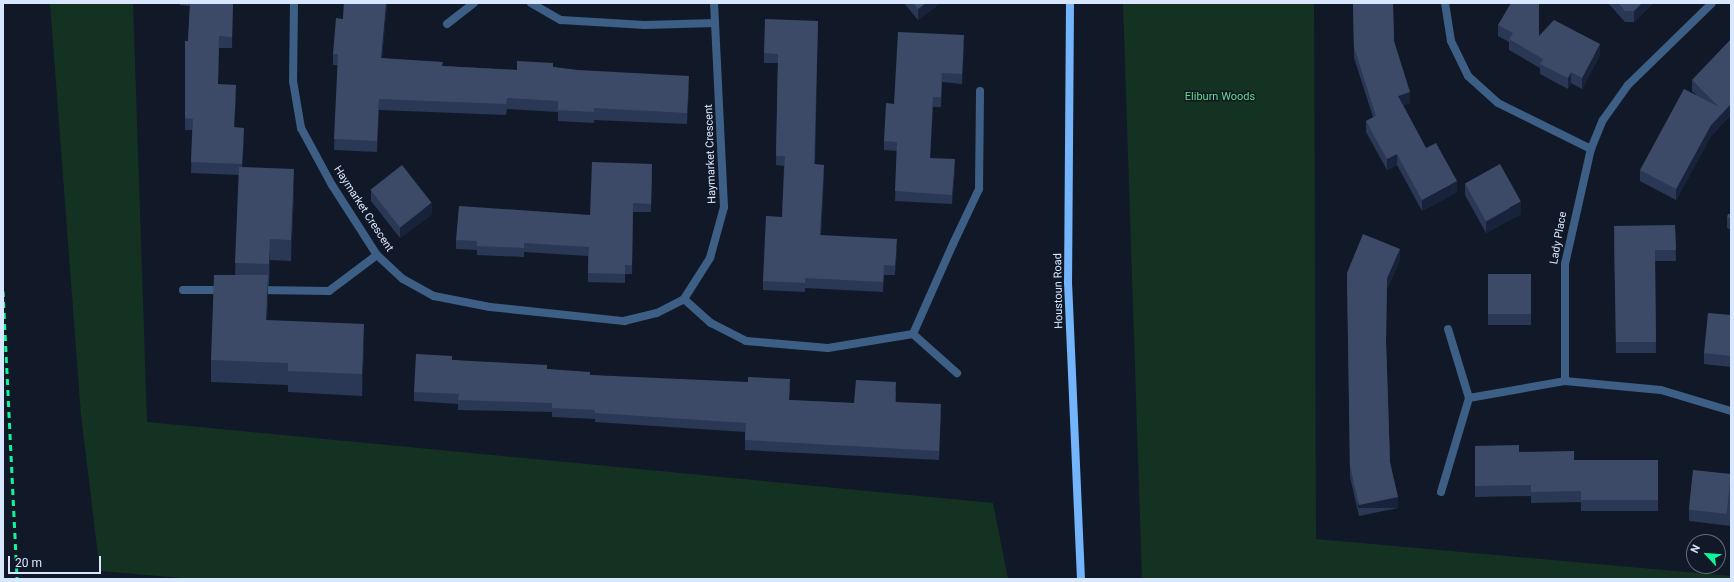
<!DOCTYPE html>
<style>
body{margin:0}
#map{position:relative;width:1734px;height:582px;overflow:hidden;background:#111928;font-family:Roboto,sans-serif}
div>[style]{position:absolute}
.green>*{inset:0;background:#143222}
.lane>*{height:8px;margin:-4px;padding:0 4px;transform-origin:4px;border-radius:4px;background:#3e5f85}
.street>*{height:8px;margin:-4px;padding:0 4px;transform-origin:4px;border-radius:4px;background:#3e5f85}
.secondary>*{height:8px;margin:-4px;padding:0 4px;transform-origin:4px;border-radius:4px;background:#73b4fb}
.rail>*{height:3px;margin-top:-1.5px;transform-origin:0;background:repeating-linear-gradient(90deg,#0cf799 0 6px,transparent 0 11px)}
.wall>*{inset:0;background:#2a3755;transform-origin:0 0}
.shaded-wall>*{inset:0;background:#18233b;transform-origin:0 0}
.building>*{inset:0;background:#3d4a67;transform-origin:0 0}
span{translate:-50% -50%;white-space:nowrap;text-align:center;line-height:1.15;-webkit-text-stroke:3px #111928;paint-order:stroke}
.park-label{font-size:11px;color:#66dd84}
.street-label{font-size:11px;color:#d9e7fe}
.frame{position:absolute;inset:0;border:4px solid #d9e7fe;pointer-events:none}
.north{position:absolute;left:1686px;top:534px;width:40px;height:40px;box-sizing:border-box;background:#111928;border:1px solid #616b7e;border-radius:50%;rotate:296deg;font-size:11px;font-weight:700;line-height:16px;text-align:center;color:#d9e7fe}
.north::after{content:'';display:block;margin:auto;width:14px;height:18px;background:#0cf799;clip-path:polygon(50% 0,100% 100%,50% 72%,0 100%)}
.scale{position:absolute;left:8px;top:556px;width:93px;height:18px;box-sizing:border-box;border:2px solid #d9e7fe;border-top:0;padding-left:5px;font-size:12px;line-height:14px;white-space:nowrap;color:#d9e7fe;-webkit-text-stroke:3px #111928;paint-order:stroke}
</style>
<div id="map">
<div class="green">
<i style="clip-path:polygon(50px 3px,133px 3px,147px 422px,993px 503px,1008px 579px,194px 579px,100px 571px,81px 415px)"></i>
<i style="clip-path:polygon(1123px 3px,1314px 3px,1316px 539px,1731px 576px,1731px 579px,1142px 579px)"></i>
</div>
<div class="lane">
<i style="left:953px;top:244px;width:61px;rotate:-64.7deg"></i>
<i style="left:979px;top:189px;width:98px;rotate:-89.4deg"></i>
<i style="left:183px;top:290px;width:41px"></i>
<i style="left:258px;top:290px;width:71px;rotate:0.8deg"></i>
<i style="left:329px;top:291px;width:60px;rotate:-36.9deg"></i>
</div>
<div class="street">
<i style="left:294px;top:3px;width:78px;rotate:90.7deg"></i>
<i style="left:293px;top:81px;width:48px;rotate:80.3deg"></i>
<i style="left:301px;top:128px;width:65px;rotate:61.5deg"></i>
<i style="left:332px;top:185px;width:83px;rotate:57.3deg"></i>
<i style="left:377px;top:255px;width:35px;rotate:43deg"></i>
<i style="left:403px;top:279px;width:35px;rotate:29deg"></i>
<i style="left:434px;top:296px;width:57px;rotate:11.1deg"></i>
<i style="left:490px;top:307px;width:135px;rotate:6deg"></i>
<i style="left:624px;top:321px;width:34px;rotate:-14deg"></i>
<i style="left:657px;top:313px;width:30px;rotate:-27deg"></i>
<i style="left:684px;top:299px;width:49px;rotate:-57.6deg"></i>
<i style="left:710px;top:258px;width:53px;rotate:-74.6deg"></i>
<i style="left:724px;top:207px;width:204px;rotate:-92.8deg"></i>
<i style="left:531px;top:3px;width:34px;rotate:30deg"></i>
<i style="left:561px;top:20px;width:84px;rotate:3.4deg"></i>
<i style="left:645px;top:25px;width:70px;rotate:-1.6deg"></i>
<i style="left:1445px;top:3px;width:38px;rotate:81deg"></i>
<i style="left:1451px;top:41px;width:39px;rotate:64deg"></i>
<i style="left:1468px;top:76px;width:40px;rotate:42deg"></i>
<i style="left:1498px;top:103px;width:104px;rotate:26.3deg"></i>
<i style="left:447px;top:24px;width:34px;rotate:-38deg"></i>
<i style="left:953px;top:244px;width:98px;rotate:114deg"></i>
<i style="left:913px;top:334px;width:59px;rotate:41.6deg"></i>
<i style="left:684px;top:299px;width:36px;rotate:42deg"></i>
<i style="left:711px;top:323px;width:39px;rotate:27deg"></i>
<i style="left:746px;top:341px;width:82px;rotate:4.9deg"></i>
<i style="left:828px;top:348px;width:86px;rotate:-9.4deg"></i>
<i style="left:1565px;top:381px;width:117px;rotate:-90deg"></i>
<i style="left:1565px;top:264px;width:118px;rotate:-77.3deg"></i>
<i style="left:1591px;top:149px;width:31px;rotate:-68deg"></i>
<i style="left:1603px;top:120px;width:43px;rotate:-54.5deg"></i>
<i style="left:1628px;top:85px;width:117px;rotate:-44.3deg"></i>
<i style="left:1469px;top:398px;width:97px;rotate:-10deg"></i>
<i style="left:1565px;top:381px;width:96px;rotate:5.4deg"></i>
<i style="left:1661px;top:390px;width:73px;rotate:16.7deg"></i>
<i style="left:1441px;top:492px;width:98px;rotate:-73.4deg"></i>
<i style="left:1469px;top:398px;width:72px;rotate:-106.9deg"></i>
</div>
<div class="secondary">
<i style="left:1070px;top:3px;width:279px;rotate:90.4deg"></i>
<i style="left:1068px;top:282px;width:297px;rotate:87.5deg"></i>
</div>
<div class="rail">
<i style="left:3px;top:291px;width:288px;rotate:87.2deg"></i>
</div>
<div class="wall">
<i style="clip-path:polygon(180px 3px,233px 3px,232px 48px,219px 48px,218px 84px,236px 96px,234px 127px,244px 139px,242px 167px,294px 191px,291px 261px,270px 260px,269px 285px,268px 285px,267px 320px,364px 345px,362px 396px,288px 392px,288px 385px,211px 382px,211px 360px,235px 275px,239px 175px,191px 173px,192px 130px,185px 130px,185px 41px,188px 41px,190px 6px,180px 5px)"></i>
<i style="clip-path:polygon(344px 3px,387px 3px,382px 58px,443px 66px,517px 70px,553px 67px,689px 87px,687px 124px,594px 120px,594px 123px,558px 121px,558px 112px,507px 109px,506px 115px,379px 110px,377px 152px,334px 150px,338px 65px,333px 65px,333px 54px,343px 19px)"></i>
<i style="clip-path:polygon(904px 3px,940px 3px,918px 20px)"></i>
<i style="clip-path:polygon(1353px 3px,1393px 3px,1394px 41px,1410px 103px,1403px 105px,1426px 148px,1457px 192px,1422px 211px,1397px 165px,1387px 170px,1366px 132px,1366px 121px,1373px 117px,1354px 58px)"></i>
<i style="clip-path:polygon(1608px 3px,1653px 3px,1634px 22px,1625px 22px)"></i>
<i style="clip-path:polygon(818px 21px,815px 164px,824px 174px,821px 235px,897px 248px,895px 275px,884px 275px,883px 292px,805px 288px,805px 292px,763px 290px,763px 281px,782px 217px,784px 166px,776px 165px,778px 63px,764px 63px,764px 53px)"></i>
<i style="clip-path:polygon(1498px 25px,1539px 36px,1600px 55px,1582px 89px,1571px 83px,1568px 89px,1540px 74px,1540px 68px,1509px 50px,1509px 42px,1498px 36px)"></i>
<i style="clip-path:polygon(964px 45px,962px 84px,942px 82px,941px 107px,933px 107px,930px 158px,955px 169px,952px 204px,895px 201px,897px 151px,884px 150px,884px 141px)"></i>
<i style="clip-path:polygon(1692px 80px,1731px 115px,1711px 136px,1676px 200px,1640px 181px,1640px 170px,1696px 95px,1692px 91px)"></i>
<i style="clip-path:polygon(652px 173px,651px 212px,633px 212px,632px 274px,625px 274px,625px 283px,588px 282px,588px 256px,524px 252px,524px 257px,477px 255px,477px 250px,456px 249px,456px 240px,590px 215px)"></i>
<i style="clip-path:polygon(1465px 184px,1521px 214px,1486px 233px,1465px 195px)"></i>
<i style="clip-path:polygon(371px 190px,432px 214px,400px 238px,371px 201px)"></i>
<i style="clip-path:polygon(1731px 214px,1731px 230px,1727px 228px,1727px 217px)"></i>
<i style="clip-path:polygon(1675px 225px,1676px 261px,1655px 261px,1656px 353px,1616px 353px,1614px 238px)"></i>
<i style="clip-path:polygon(1400px 260px,1387px 289px,1386px 342px,1390px 462px,1398px 508px,1359px 516px,1350px 477px,1347px 273px)"></i>
<i style="left:1531px;top:274px;width:51px;height:43px;rotate:90deg"></i>
<i style="clip-path:polygon(1731px 315px,1731px 367px,1704px 364px,1704px 353px)"></i>
<i style="clip-path:polygon(452px 360px,547px 369px,590px 375px,790px 388px,789px 400px,854px 403px,896px 391px,896px 402px,941px 414px,939px 460px,745px 450px,745px 432px,595px 422px,595px 419px,552px 417px,552px 412px,458px 410px,458px 404px,414px 401px,414px 392px)"></i>
<i style="clip-path:polygon(1475px 446px,1574px 460px,1658px 460px,1658px 511px,1581px 511px,1581px 502px,1531px 503px,1531px 496px,1475px 497px)"></i>
<i style="clip-path:polygon(1731px 474px,1731px 526px,1689px 521px,1689px 510px)"></i>
</div>
<div class="shaded-wall">
<i style="clip-path:polygon(233px 3px,233px 12px,232px 48px,232px 37px)"></i>
<i style="clip-path:polygon(386px 3px,387px 3px,381px 69px,381px 58px)"></i>
<i style="clip-path:polygon(926px 3px,940px 3px,918px 20px,918px 9px)"></i>
<i style="clip-path:polygon(1642px 3px,1653px 3px,1634px 22px,1634px 11px)"></i>
<i style="clip-path:polygon(964px 35px,964px 45px,962px 84px,962px 74px)"></i>
<i style="clip-path:polygon(1600px 44px,1600px 55px,1582px 89px,1582px 78px)"></i>
<i style="clip-path:polygon(1571px 72px,1571px 83px,1568px 89px,1568px 78px)"></i>
<i style="clip-path:polygon(942px 73px,942px 82px,941px 107px,941px 97px)"></i>
<i style="clip-path:polygon(689px 76px,689px 87px,687px 124px,687px 113px)"></i>
<i style="clip-path:polygon(236px 85px,236px 96px,234px 138px,234px 127px)"></i>
<i style="clip-path:polygon(1410px 92px,1410px 103px,1398px 107px,1398px 96px)"></i>
<i style="clip-path:polygon(933px 97px,933px 107px,930px 167px,930px 158px)"></i>
<i style="clip-path:polygon(379px 99px,379px 110px,377px 152px,377px 141px)"></i>
<i style="clip-path:polygon(1731px 104px,1731px 115px,1711px 136px,1676px 200px,1676px 189px,1711px 125px)"></i>
<i style="clip-path:polygon(244px 128px,244px 139px,242px 175px,242px 164px)"></i>
<i style="clip-path:polygon(1397px 154px,1397px 165px,1387px 170px,1387px 159px)"></i>
<i style="clip-path:polygon(955px 159px,955px 169px,952px 204px,952px 195px)"></i>
<i style="clip-path:polygon(824px 165px,824px 174px,820px 245px,820px 235px)"></i>
<i style="clip-path:polygon(294px 169px,294px 191px,291px 261px,291px 240px)"></i>
<i style="clip-path:polygon(1457px 181px,1457px 192px,1422px 211px,1422px 200px)"></i>
<i style="clip-path:polygon(1521px 202px,1521px 214px,1486px 233px,1486px 222px)"></i>
<i style="clip-path:polygon(432px 203px,432px 214px,400px 238px,400px 227px)"></i>
<i style="clip-path:polygon(270px 239px,270px 260px,269px 285px,269px 264px)"></i>
<i style="clip-path:polygon(897px 239px,897px 248px,895px 275px,895px 266px)"></i>
<i style="clip-path:polygon(1400px 249px,1400px 260px,1387px 289px,1387px 278px)"></i>
<i style="clip-path:polygon(268px 275px,268px 296px,266px 341px,266px 320px)"></i>
<i style="clip-path:polygon(364px 324px,364px 345px,362px 396px,362px 374px)"></i>
<i style="clip-path:polygon(941px 404px,941px 414px,939px 460px,939px 451px)"></i>
<i style="left:1398px;top:497px;width:11px;height:40px;rotate:90deg"></i>
</div>
<div class="building">
<i style="clip-path:polygon(190px 3px,233px 3px,232px 37px,219px 36px,218px 84px,236px 85px,234px 127px,244px 128px,242px 164px,191px 162px,193px 119px,185px 118px,185px 41px,188px 41px)"></i>
<i style="clip-path:polygon(344px 3px,386px 3px,381px 58px,443px 62px,442px 66px,517px 70px,517px 61px,553px 63px,553px 67px,578px 70px,689px 76px,687px 113px,594px 108px,594px 112px,558px 110px,558px 101px,507px 98px,506px 104px,379px 99px,377px 141px,334px 139px,338px 54px,333px 54px,336px 18px,343px 19px)"></i>
<i style="clip-path:polygon(913px 3px,926px 3px,918px 9px)"></i>
<i style="clip-path:polygon(1353px 3px,1393px 3px,1394px 41px,1410px 92px,1398px 96px,1426px 148px,1436px 143px,1457px 181px,1422px 200px,1397px 154px,1387px 159px,1366px 121px,1376px 116px,1354px 47px)"></i>
<i style="clip-path:polygon(1511px 3px,1539px 3px,1539px 36px,1554px 20px,1600px 44px,1582px 78px,1571px 72px,1568px 78px,1540px 64px,1543px 59px,1509px 39px,1513px 33px,1498px 25px)"></i>
<i style="clip-path:polygon(1618px 3px,1642px 3px,1634px 11px,1625px 11px)"></i>
<i style="clip-path:polygon(765px 19px,818px 21px,814px 164px,824px 165px,820px 235px,897px 239px,895px 266px,884px 265px,883px 282px,805px 278px,805px 283px,763px 281px,766px 216px,782px 217px,785px 156px,776px 156px,778px 54px,764px 53px)"></i>
<i style="clip-path:polygon(898px 32px,964px 35px,962px 74px,942px 73px,941px 97px,933px 97px,930px 158px,955px 159px,952px 195px,895px 191px,897px 142px,884px 141px,886px 103px,894px 104px)"></i>
<i style="clip-path:polygon(1731px 39px,1731px 104px,1711px 125px,1676px 189px,1640px 170px,1684px 89px,1719px 107px,1692px 80px)"></i>
<i style="clip-path:polygon(592px 162px,652px 164px,651px 204px,633px 203px,632px 265px,625px 265px,625px 274px,588px 273px,589px 247px,524px 243px,524px 248px,477px 246px,477px 241px,456px 240px,459px 206px,590px 215px)"></i>
<i style="left:1500px;top:164px;width:43px;height:40px;rotate:61deg"></i>
<i style="left:402px;top:165px;width:48px;height:40px;rotate:52deg"></i>
<i style="clip-path:polygon(239px 167px,294px 169px,291px 240px,270px 239px,269px 264px,235px 263px)"></i>
<i style="clip-path:polygon(1728px 214px,1731px 214px,1731px 219px,1727px 217px)"></i>
<i style="clip-path:polygon(1675px 225px,1676px 250px,1655px 250px,1656px 342px,1616px 342px,1614px 226px)"></i>
<i style="clip-path:polygon(1363px 234px,1400px 249px,1387px 278px,1386px 340px,1390px 462px,1398px 497px,1359px 505px,1350px 466px,1347px 273px)"></i>
<i style="left:1531px;top:274px;width:40px;height:43px;rotate:90deg"></i>
<i style="clip-path:polygon(214px 275px,268px 275px,266px 320px,364px 324px,362px 374px,288px 371px,288px 363px,211px 360px)"></i>
<i style="clip-path:polygon(1708px 313px,1731px 315px,1731px 356px,1704px 353px)"></i>
<i style="clip-path:polygon(416px 354px,452px 356px,452px 360px,547px 365px,547px 369px,590px 372px,590px 375px,748px 382px,748px 377px,790px 379px,789px 400px,854px 403px,856px 380px,896px 382px,895px 402px,941px 404px,939px 451px,745px 440px,746px 423px,595px 413px,595px 410px,552px 408px,552px 403px,458px 400px,459px 394px,414px 392px)"></i>
<i style="clip-path:polygon(1519px 445px,1519px 452px,1574px 451px,1574px 460px,1658px 460px,1658px 500px,1581px 500px,1581px 491px,1531px 492px,1531px 485px,1475px 486px,1475px 446px)"></i>
<i style="left:1693px;top:470px;width:38px;height:40px;rotate:6deg"></i>
</div>
<div class="park-label">
<span style="left:1220px;top:97px">Eliburn Woods</span>
</div>
<div class="street-label">
<span style="left:711px;top:154px;rotate:-92deg">Haymarket Crescent</span>
<span style="left:363px;top:209px;rotate:57deg">Haymarket Crescent</span>
<span style="left:1559px;top:238px;rotate:-80deg">Lady Place</span>
<span style="left:1059px;top:291px;rotate:-91deg">Houstoun Road</span>
</div>
<div class="frame"></div>
<div class="north">N</div>
<div class="scale">20 m</div>
</div>
